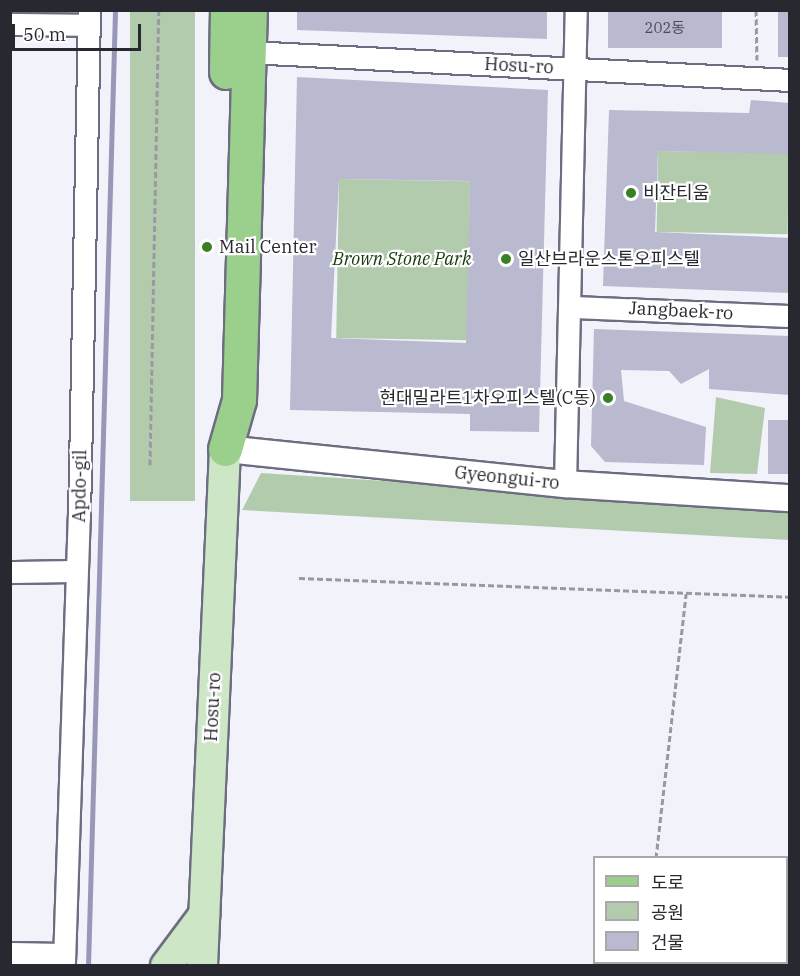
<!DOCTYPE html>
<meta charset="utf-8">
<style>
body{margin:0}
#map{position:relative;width:800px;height:976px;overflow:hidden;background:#f2f2fb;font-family:"IBM Plex Serif","Noto Sans KR",serif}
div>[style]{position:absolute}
.green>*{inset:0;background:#b3cbad;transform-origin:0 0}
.stream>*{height:5px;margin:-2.5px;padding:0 2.5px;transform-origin:2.5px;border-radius:2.5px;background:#9797b8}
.building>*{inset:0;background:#b9b9cf;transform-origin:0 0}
.path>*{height:3px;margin-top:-1.5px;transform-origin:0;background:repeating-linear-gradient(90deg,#9999a1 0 6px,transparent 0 9px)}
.roads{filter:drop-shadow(2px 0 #6d6d81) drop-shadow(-2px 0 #6d6d81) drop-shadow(0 2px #6d6d81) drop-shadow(0 -2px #6d6d81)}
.minor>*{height:21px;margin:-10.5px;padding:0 10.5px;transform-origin:10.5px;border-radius:10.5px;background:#fff}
.tertiary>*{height:26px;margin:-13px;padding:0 13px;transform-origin:13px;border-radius:13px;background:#fff}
.secondary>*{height:30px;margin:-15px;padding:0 15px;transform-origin:15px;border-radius:15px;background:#cde7c6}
.primary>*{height:33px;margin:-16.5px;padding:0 16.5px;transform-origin:16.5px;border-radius:16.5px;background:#9bcf8c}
.dots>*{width:16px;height:16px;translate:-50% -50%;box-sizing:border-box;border:3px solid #fff;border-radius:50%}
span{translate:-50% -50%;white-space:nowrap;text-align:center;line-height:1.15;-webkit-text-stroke:4.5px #fff;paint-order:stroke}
.number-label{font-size:15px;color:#4c4c58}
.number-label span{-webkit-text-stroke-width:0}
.street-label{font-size:18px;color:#282830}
.poi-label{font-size:18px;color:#282830}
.left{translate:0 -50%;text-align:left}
.right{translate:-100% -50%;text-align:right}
.park-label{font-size:18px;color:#16380d;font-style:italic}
.frame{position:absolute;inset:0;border:12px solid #282830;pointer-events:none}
.legend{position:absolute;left:593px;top:856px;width:195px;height:108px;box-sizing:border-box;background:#fff;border:2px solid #a9a9ac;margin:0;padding:8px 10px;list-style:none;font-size:18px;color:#282830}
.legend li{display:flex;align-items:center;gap:12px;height:30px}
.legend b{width:30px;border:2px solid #a9a9ac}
.scale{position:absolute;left:12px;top:24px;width:129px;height:27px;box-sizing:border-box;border:3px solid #282830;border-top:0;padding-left:8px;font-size:18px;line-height:21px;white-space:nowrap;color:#282830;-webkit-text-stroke:4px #fff;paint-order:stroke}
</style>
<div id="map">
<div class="green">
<i style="left:130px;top:11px;width:65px;height:490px"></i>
<i style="left:658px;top:151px;width:131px;height:81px;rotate:1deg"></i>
<i style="left:339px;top:179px;width:131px;height:159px;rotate:1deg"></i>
<i style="clip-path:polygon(716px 397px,765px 408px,757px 474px,710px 473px)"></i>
<i style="clip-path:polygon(261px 473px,789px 507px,789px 540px,242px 510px)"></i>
</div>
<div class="stream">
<i style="left:88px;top:966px;width:956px;rotate:-88.38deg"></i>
</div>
<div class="building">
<i style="clip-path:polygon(297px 10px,547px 10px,547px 39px,297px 30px)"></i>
<i style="left:608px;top:10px;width:114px;height:38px"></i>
<i style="left:778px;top:10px;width:12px;height:47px"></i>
<i style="clip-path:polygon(evenodd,297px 77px,548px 90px,539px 432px,470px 431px,470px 414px,290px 410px,297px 77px,339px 179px,470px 181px,466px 343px,331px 338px,339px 179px)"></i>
<i style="clip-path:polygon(751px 100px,790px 103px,790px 154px,658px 151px,655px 232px,790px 238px,790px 293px,603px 286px,609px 110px,749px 113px)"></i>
<i style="clip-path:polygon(594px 329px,790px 336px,790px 395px,709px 389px,709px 369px,681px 384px,669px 371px,621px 370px,624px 401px,706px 427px,704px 465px,605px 462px,591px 446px)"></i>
<i style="left:768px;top:420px;width:22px;height:54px"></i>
</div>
<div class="path">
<i style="left:756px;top:10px;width:50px;rotate:88.9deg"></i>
<i style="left:150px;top:465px;width:455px;rotate:-88.9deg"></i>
<i style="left:299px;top:578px;width:491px;rotate:2.2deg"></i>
<i style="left:656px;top:858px;width:266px;rotate:-83.5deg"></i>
<i style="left:644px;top:966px;width:4px;rotate:-76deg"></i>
</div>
<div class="roads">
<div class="minor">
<i style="left:10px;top:24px;width:78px;rotate:0.7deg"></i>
<i style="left:249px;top:52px;width:542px;rotate:2.96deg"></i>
<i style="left:572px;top:307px;width:218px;rotate:2.4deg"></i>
<i style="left:565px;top:484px;width:474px;rotate:-88.7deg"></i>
<i style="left:10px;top:572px;width:66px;rotate:-0.9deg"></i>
<i style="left:10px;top:953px;width:54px;rotate:1.1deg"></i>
<i style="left:64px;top:962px;width:444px;rotate:-88.1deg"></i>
<i style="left:79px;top:518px;width:508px;rotate:-88.87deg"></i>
</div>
<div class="tertiary">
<i style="left:225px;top:449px;width:342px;rotate:5.9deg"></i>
<i style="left:565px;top:484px;width:225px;rotate:3.6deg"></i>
</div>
<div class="secondary">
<i style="left:166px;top:966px;width:64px;rotate:-53.3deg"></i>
<i style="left:202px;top:966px;width:518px;rotate:-87.45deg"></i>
</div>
<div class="primary">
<i style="left:226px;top:72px;width:62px;rotate:-89.1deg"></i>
<i style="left:225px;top:449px;width:51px;rotate:-74.1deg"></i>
<i style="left:239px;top:400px;width:390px;rotate:-88.4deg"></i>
</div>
</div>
<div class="dots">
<i style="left:631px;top:193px;background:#397f24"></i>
<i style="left:207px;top:247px;background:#397f24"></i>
<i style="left:506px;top:259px;background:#397f24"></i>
<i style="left:608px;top:398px;background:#397f24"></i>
</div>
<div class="number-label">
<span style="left:665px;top:28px">202동</span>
</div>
<div class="street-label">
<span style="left:519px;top:66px;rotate:3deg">Hosu-ro</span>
<span style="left:681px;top:311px;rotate:3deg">Jangbaek-ro</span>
<span style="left:507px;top:478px;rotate:6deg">Gyeongui-ro</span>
<span style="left:80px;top:486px;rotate:-89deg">Apdo-gil</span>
<span style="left:213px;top:707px;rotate:-87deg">Hosu-ro</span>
</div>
<div class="poi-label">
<span class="left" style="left:643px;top:193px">비잔티움</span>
<span class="left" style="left:219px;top:247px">Mail Center</span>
<span class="left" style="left:518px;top:259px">일산브라운스톤오피스텔</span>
<span class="right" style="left:596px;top:398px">현대밀라트1차오피스텔(C동)</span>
</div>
<div class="park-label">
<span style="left:402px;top:259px">Brown Stone Park</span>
</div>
<div class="frame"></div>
<ul class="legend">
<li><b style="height:8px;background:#9bcf8c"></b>도로</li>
<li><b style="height:16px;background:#b3cbad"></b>공원</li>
<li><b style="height:16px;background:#b9b9cf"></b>건물</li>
</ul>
<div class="scale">50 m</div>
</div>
